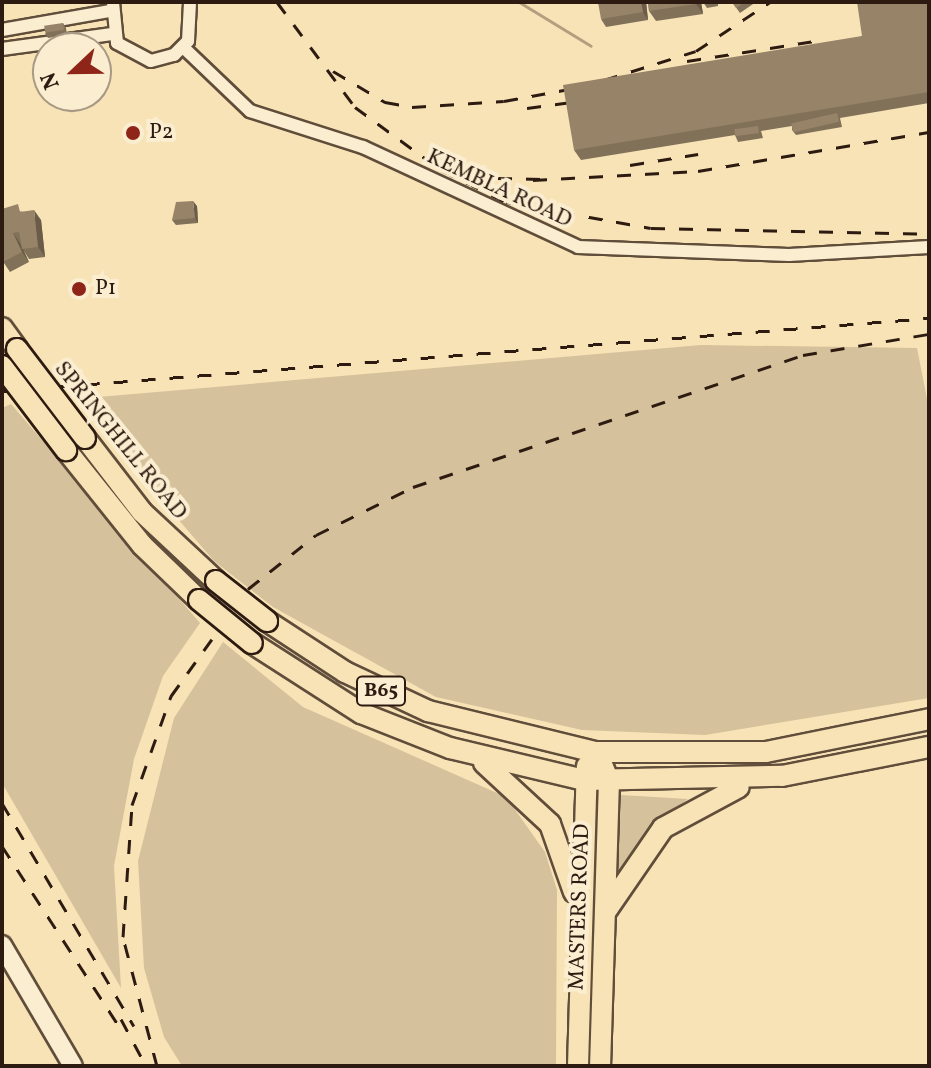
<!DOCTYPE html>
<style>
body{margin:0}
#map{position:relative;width:931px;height:1068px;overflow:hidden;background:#f8e3b7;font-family:Vollkorn,serif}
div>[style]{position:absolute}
.green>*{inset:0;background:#d5c19b}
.stream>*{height:3px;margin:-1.5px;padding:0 1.5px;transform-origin:1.5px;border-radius:1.5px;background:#b39f7f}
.roads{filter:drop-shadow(2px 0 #604d3a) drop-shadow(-2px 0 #604d3a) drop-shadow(0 2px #604d3a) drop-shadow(0 -2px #604d3a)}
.minor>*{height:12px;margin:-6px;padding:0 6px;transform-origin:6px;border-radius:6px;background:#faedd0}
.secondary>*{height:18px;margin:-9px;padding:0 9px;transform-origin:9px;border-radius:9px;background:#faedd0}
.primary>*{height:20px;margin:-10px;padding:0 10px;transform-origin:10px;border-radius:10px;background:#f8e3b7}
.rail>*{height:3px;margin-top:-1.5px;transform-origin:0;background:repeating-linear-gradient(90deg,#2d1b11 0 14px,transparent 0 28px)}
.bridges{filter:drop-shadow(2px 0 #2d1b11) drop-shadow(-2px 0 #2d1b11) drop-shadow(0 2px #2d1b11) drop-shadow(0 -2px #2d1b11)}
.primary-bridge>*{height:20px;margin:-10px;padding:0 10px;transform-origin:10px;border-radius:10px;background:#f8e3b7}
.wall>*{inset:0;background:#827159}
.shaded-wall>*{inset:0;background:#6a5c48}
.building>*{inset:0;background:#978367;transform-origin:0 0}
.dots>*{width:22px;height:22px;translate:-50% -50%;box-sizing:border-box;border:4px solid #faedd0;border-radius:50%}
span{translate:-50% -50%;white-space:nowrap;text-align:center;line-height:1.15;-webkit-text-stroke:8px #faedd0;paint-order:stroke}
.shield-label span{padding:2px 6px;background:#faedd0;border:2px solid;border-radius:6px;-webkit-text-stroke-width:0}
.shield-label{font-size:20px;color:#2d1b11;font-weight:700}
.poi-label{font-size:22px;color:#2d1b11}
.left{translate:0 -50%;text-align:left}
.street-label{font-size:22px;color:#2d1b11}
.frame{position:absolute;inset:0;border:4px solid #2d1b11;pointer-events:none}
.north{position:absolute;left:32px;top:32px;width:80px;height:80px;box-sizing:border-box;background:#faedd0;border:2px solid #a89984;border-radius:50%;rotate:248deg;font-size:22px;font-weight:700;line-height:32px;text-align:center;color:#2d1b11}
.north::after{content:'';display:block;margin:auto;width:28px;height:36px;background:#8f2418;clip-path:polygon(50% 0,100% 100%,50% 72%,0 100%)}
</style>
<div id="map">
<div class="green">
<i style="clip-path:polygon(701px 345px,917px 348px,929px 409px,929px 698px,705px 735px,582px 730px,436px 697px,273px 607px,214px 561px,75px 399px)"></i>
<i style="clip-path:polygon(11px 404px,200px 623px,163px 676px,134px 759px,114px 866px,121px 988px,2px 783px,2px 408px)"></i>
<i style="clip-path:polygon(223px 642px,303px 707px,506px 797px,545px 852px,557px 890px,556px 1066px,182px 1066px,164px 1037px,144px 968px,138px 861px,174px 718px)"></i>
<i style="clip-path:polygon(621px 795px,688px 799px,651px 827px,616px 874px)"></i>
</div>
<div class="stream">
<i style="left:519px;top:2px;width:84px;rotate:31.4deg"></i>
</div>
<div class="roads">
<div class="minor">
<i style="left:113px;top:2px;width:41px;rotate:84.4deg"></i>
<i style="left:117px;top:43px;width:38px;rotate:28deg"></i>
<i style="left:151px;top:61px;width:24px;rotate:-15deg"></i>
<i style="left:174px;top:55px;width:20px;rotate:-45deg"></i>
<i style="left:188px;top:41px;width:39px;rotate:-87deg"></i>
<i style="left:2px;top:30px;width:110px;rotate:-10deg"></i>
<i style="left:183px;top:47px;width:93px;rotate:43.7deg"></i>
<i style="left:250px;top:111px;width:119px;rotate:17.7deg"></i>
<i style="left:363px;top:147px;width:237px;rotate:24.9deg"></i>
<i style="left:578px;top:247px;width:211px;rotate:2.2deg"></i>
<i style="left:789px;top:255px;width:140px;rotate:-3.3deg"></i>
<i style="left:2px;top:49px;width:111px;rotate:-7.8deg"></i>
</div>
<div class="secondary">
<i style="left:2px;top:945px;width:140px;rotate:59.6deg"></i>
</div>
<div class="primary">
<i style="left:2px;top:328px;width:26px;rotate:54deg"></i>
<i style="left:85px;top:438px;width:93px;rotate:52.4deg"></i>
<i style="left:142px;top:512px;width:101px;rotate:43deg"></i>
<i style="left:66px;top:450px;width:122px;rotate:51.3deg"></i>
<i style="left:142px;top:545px;width:79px;rotate:44deg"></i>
<i style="left:267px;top:621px;width:93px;rotate:33.2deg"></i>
<i style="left:345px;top:672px;width:92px;rotate:25.2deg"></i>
<i style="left:428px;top:711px;width:172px;rotate:13.8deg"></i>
<i style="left:595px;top:752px;width:171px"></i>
<i style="left:766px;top:752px;width:166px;rotate:-11.4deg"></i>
<i style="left:252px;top:643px;width:130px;rotate:32.7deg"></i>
<i style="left:361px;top:713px;width:96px;rotate:21.5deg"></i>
<i style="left:450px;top:748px;width:138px;rotate:13.4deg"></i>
<i style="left:584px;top:780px;width:198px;rotate:-1.2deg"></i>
<i style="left:782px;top:776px;width:150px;rotate:-11.2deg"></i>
<i style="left:597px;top:752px;width:31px;rotate:68deg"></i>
<i style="left:609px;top:781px;width:285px;rotate:91.8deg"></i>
<i style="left:484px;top:763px;width:90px;rotate:42.7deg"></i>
<i style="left:550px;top:824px;width:72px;rotate:70.6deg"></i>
<i style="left:606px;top:911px;width:101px;rotate:-55.5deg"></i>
<i style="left:663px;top:828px;width:86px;rotate:-28.3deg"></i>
<i style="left:578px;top:1066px;width:300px;rotate:-88.3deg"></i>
</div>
</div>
<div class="rail">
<i style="left:277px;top:2px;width:131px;rotate:53.4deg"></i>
<i style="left:355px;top:107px;width:107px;rotate:36.2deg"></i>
<i style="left:441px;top:170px;width:72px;rotate:26.2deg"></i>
<i style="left:506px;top:202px;width:147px;rotate:10.2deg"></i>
<i style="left:651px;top:228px;width:278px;rotate:1.2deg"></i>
<i style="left:687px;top:61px;width:129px;rotate:-8.9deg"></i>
<i style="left:333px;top:71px;width:61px;rotate:30.8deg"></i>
<i style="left:385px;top:102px;width:27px;rotate:10deg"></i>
<i style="left:412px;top:107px;width:92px;rotate:-3.7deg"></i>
<i style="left:504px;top:101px;width:83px;rotate:-10.4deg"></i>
<i style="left:604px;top:80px;width:96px;rotate:-17.5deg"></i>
<i style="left:696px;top:51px;width:89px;rotate:-33.5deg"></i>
<i style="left:527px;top:108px;width:60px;rotate:-7.7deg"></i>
<i style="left:449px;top:165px;width:51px;rotate:14.9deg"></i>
<i style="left:498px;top:178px;width:45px;rotate:1.3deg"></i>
<i style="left:630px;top:165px;width:69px;rotate:-9.2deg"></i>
<i style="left:533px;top:180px;width:165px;rotate:-3.1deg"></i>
<i style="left:698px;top:171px;width:234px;rotate:-9.6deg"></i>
<i style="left:2px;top:391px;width:930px;rotate:-4.5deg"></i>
<i style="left:2px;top:803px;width:259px;rotate:59.4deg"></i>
<i style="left:2px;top:846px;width:221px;rotate:57deg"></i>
<i style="left:121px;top:1019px;width:53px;rotate:62deg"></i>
<i style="left:157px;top:1066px;width:133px;rotate:-104.8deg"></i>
<i style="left:123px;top:937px;width:132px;rotate:-86.1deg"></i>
<i style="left:132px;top:805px;width:116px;rotate:-70.3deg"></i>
<i style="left:171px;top:696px;width:132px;rotate:-54.3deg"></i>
<i style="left:248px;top:589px;width:87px;rotate:-38.5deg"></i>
<i style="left:316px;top:535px;width:108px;rotate:-26.3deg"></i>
<i style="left:413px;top:487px;width:412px;rotate:-18.7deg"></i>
<i style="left:803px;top:355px;width:128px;rotate:-9.5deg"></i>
</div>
<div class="bridges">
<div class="primary-bridge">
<i style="left:17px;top:349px;width:112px;rotate:52.6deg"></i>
<i style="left:2px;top:366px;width:106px;rotate:52.7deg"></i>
<i style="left:216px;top:581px;width:65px;rotate:38.1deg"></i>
<i style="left:199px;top:600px;width:68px;rotate:39.1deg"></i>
</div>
</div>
<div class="wall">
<i style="clip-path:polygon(646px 2px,648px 20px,606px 27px,601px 19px)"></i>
<i style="clip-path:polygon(648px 2px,701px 2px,703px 14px,656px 21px,649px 11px)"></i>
<i style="clip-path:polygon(703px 2px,718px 2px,718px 6px,707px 8px)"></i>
<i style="clip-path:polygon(732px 2px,756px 2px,740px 13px)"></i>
<i style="clip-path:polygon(929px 2px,929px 103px,840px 118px,842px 127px,796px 135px,792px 130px,792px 126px,761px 131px,763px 138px,738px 142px,735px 135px,581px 160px,574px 150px,862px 36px)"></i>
<i style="clip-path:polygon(63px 23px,66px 28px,67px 35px,48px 38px,45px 33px)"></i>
<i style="clip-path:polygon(197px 206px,198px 223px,176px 225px,172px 220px)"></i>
<i style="clip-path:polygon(2px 209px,24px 212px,41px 220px,45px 257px,29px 259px,24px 251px,29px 262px,10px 272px,2px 260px)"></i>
</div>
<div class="shaded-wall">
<i style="clip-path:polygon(641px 2px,646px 2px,648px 20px,643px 12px)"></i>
<i style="clip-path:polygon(696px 2px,701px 2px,703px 14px,696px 4px)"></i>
<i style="clip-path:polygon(193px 201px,197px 206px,198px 223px,195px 218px)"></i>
<i style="clip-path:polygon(34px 210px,41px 220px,45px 257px,38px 247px)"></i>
<i style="clip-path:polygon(13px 233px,20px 243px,29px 262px,22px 252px)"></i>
</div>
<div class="building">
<i style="clip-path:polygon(598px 2px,641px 2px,643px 12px,601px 19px)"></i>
<i style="clip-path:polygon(648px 2px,696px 2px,696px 4px,649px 11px)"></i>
<i style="clip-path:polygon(732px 2px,745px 2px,736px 8px)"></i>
<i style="clip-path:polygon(857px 2px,929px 2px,929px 92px,574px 150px,563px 85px,862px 36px)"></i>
<i style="left:63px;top:23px;width:7px;height:19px;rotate:82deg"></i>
<i style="left:837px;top:113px;width:9px;height:47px;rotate:77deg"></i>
<i style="left:758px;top:126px;width:7px;height:24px;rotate:82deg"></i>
<i style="clip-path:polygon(193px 201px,195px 218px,172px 220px,176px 202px)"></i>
<i style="clip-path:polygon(18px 204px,20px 212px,34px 210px,38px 247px,22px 249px,19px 232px,13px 233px,22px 252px,3px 262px,2px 209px)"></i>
</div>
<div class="dots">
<i style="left:133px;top:133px;background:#8f2418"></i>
<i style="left:79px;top:289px;background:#8f2418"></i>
</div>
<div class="shield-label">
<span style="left:381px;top:691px">B65</span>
</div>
<div class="poi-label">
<span class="left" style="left:149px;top:133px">P2</span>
<span class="left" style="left:95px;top:289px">P1</span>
</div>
<div class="street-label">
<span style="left:499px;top:189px;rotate:25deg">KEMBLA ROAD</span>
<span style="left:120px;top:441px;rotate:51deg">SPRINGHILL ROAD</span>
<span style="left:580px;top:907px;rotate:-88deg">MASTERS ROAD</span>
</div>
<div class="frame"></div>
<div class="north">N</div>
</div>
